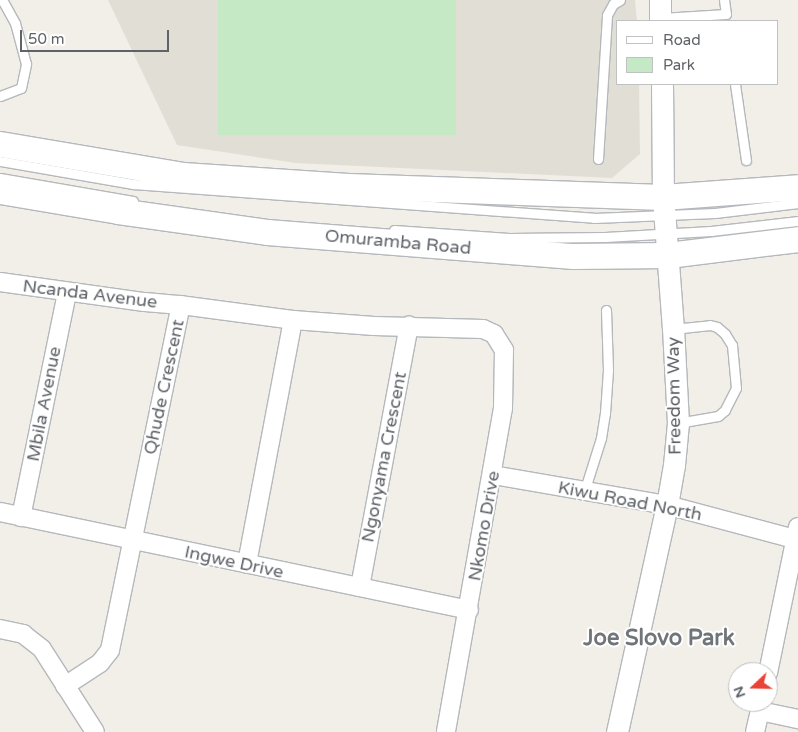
<!DOCTYPE html>
<style>
body{margin:0}
#map{position:relative;width:798px;height:732px;overflow:hidden;background:#f1efe8;font-family:"Varela Round",sans-serif}
div>[style]{position:absolute}
.education>*{inset:0;background:#e1ded6}
.green>*{inset:0;background:#c5e8c5;transform-origin:0 0}
.roads{filter:drop-shadow(1px 0 #b5b8bc) drop-shadow(-1px 0 #b5b8bc) drop-shadow(0 1px #b5b8bc) drop-shadow(0 -1px #b5b8bc)}
.service>*{height:9px;margin:-4.5px;padding:0 4.5px;transform-origin:4.5px;border-radius:4.5px;background:#fff}
.minor>*{height:18px;margin:-9px;padding:0 9px;transform-origin:9px;border-radius:9px;background:#fff}
.tertiary>*{height:21px;margin:-10.5px;padding:0 10.5px;transform-origin:10.5px;border-radius:10.5px;background:#fff}
.secondary>*{height:25px;margin:-12.5px;padding:0 12.5px;transform-origin:12.5px;border-radius:12.5px;background:#fff}
span{translate:-50% -50%;white-space:nowrap;text-align:center;line-height:1.15;-webkit-text-stroke:4px #fff;paint-order:stroke}
.street-label{font-size:18px;color:#5f6368}
.district-label{font-size:22px;color:#70757a;font-weight:700}
.legend{position:absolute;left:616px;top:20px;width:162px;height:65px;box-sizing:border-box;background:#fff;border:1px solid #bfc1c3;margin:0;padding:6px 9px;list-style:none;font-size:15px;color:#5f6368}
.legend li{display:flex;align-items:center;gap:10px;height:25px}
.legend b{width:25px;border:1px solid #bfc1c3}
.north{position:absolute;left:728px;top:662px;width:50px;height:50px;box-sizing:border-box;background:#fff;border:1px solid #bfc1c3;border-radius:50%;rotate:249deg;font-size:14px;font-weight:700;line-height:20px;text-align:center;color:#5f6368}
.north::after{content:'';display:block;margin:auto;width:18px;height:22px;background:#ea4335;clip-path:polygon(50% 0,100% 100%,50% 72%,0 100%)}
.scale{position:absolute;left:20px;top:30px;width:149px;height:22px;box-sizing:border-box;border:2px solid #5f6368;border-top:0;padding-left:6px;font-size:15px;line-height:18px;white-space:nowrap;color:#5f6368;-webkit-text-stroke:4px #fff;paint-order:stroke}
</style>
<div id="map">
<div class="education">
<i style="clip-path:polygon(108px 0,635px 0,637px 21px,617px 21px,617px 84px,639px 84px,640px 154px,612px 178px,296px 163px,177px 145px)"></i>
</div>
<div class="green">
<i style="left:218px;top:0;width:238px;height:135px"></i>
</div>
<div class="roads">
<div class="service">
<i style="left:661px;top:18px;width:65px;rotate:-3.5deg"></i>
<i style="left:726px;top:14px;width:14px;rotate:-98deg"></i>
<i style="left:735px;top:84px;width:77px;rotate:81.8deg"></i>
<i style="left:0;top:96px;width:22px;rotate:-21deg"></i>
<i style="left:21px;top:88px;width:25px;rotate:-78deg"></i>
<i style="left:26px;top:64px;width:42px;rotate:-105deg"></i>
<i style="left:15px;top:23px;width:26px;rotate:-119deg"></i>
<i style="left:598px;top:159px;width:144px;rotate:-86.4deg"></i>
<i style="left:607px;top:15px;width:13px;rotate:-61deg"></i>
<i style="left:613px;top:4px;width:8px;rotate:-30deg"></i>
<i style="left:0;top:161px;width:135px;rotate:9.8deg"></i>
<i style="left:133px;top:184px;width:462px;rotate:4.2deg"></i>
<i style="left:594px;top:218px;width:121px;rotate:-2.4deg"></i>
<i style="left:715px;top:213px;width:84px;rotate:-6.9deg"></i>
<i style="left:0;top:178px;width:135px;rotate:9.8deg"></i>
<i style="left:394px;top:230px;width:115px;rotate:4deg"></i>
<i style="left:509px;top:238px;width:96px;rotate:-0.6deg"></i>
<i style="left:605px;top:237px;width:106px;rotate:-3.2deg"></i>
<i style="left:711px;top:231px;width:88px;rotate:-6.6deg"></i>
<i style="left:673px;top:329px;width:37px;rotate:-6deg"></i>
<i style="left:710px;top:325px;width:7px;rotate:16deg"></i>
<i style="left:717px;top:327px;width:11px;rotate:41deg"></i>
<i style="left:725px;top:334px;width:13px;rotate:58deg"></i>
<i style="left:732px;top:345px;width:43px;rotate:84.7deg"></i>
<i style="left:736px;top:388px;width:25px;rotate:117deg"></i>
<i style="left:725px;top:410px;width:9px;rotate:139deg"></i>
<i style="left:718px;top:416px;width:41px;rotate:170.1deg"></i>
<i style="left:584px;top:492px;width:57px;rotate:-72.5deg"></i>
<i style="left:601px;top:438px;width:25px;rotate:-81deg"></i>
<i style="left:605px;top:413px;width:43px;rotate:-86deg"></i>
<i style="left:608px;top:370px;width:60px;rotate:-91.9deg"></i>
</div>
<div class="minor">
<i style="left:0;top:282px;width:146px;rotate:7.9deg"></i>
<i style="left:145px;top:302px;width:36px;rotate:5deg"></i>
<i style="left:293px;top:320px;width:81px;rotate:4.2deg"></i>
<i style="left:374px;top:326px;width:109px;rotate:1.6deg"></i>
<i style="left:483px;top:329px;width:12px;rotate:24deg"></i>
<i style="left:494px;top:334px;width:19px;rotate:58deg"></i>
<i style="left:504px;top:350px;width:58px;rotate:91deg"></i>
<i style="left:503px;top:408px;width:329px;rotate:100deg"></i>
<i style="left:493px;top:475px;width:177px;rotate:9.8deg"></i>
<i style="left:667px;top:505px;width:132px;rotate:14.9deg"></i>
<i style="left:0;top:512px;width:479px;rotate:11.8deg"></i>
<i style="left:21px;top:517px;width:230px;rotate:-78.4deg"></i>
<i style="left:360px;top:587px;width:266px;rotate:-79.4deg"></i>
<i style="left:0;top:629px;width:24px;rotate:12deg"></i>
<i style="left:23px;top:634px;width:24px;rotate:38deg"></i>
<i style="left:42px;top:649px;width:98px;rotate:57.4deg"></i>
<i style="left:768px;top:673px;width:149px;rotate:-78.4deg"></i>
<i style="left:65px;top:686px;width:42px;rotate:-33.3deg"></i>
<i style="left:100px;top:663px;width:16px;rotate:-52deg"></i>
<i style="left:110px;top:650px;width:352px;rotate:-78.4deg"></i>
<i style="left:181px;top:305px;width:113px;rotate:7.6deg"></i>
<i style="left:293px;top:320px;width:248px;rotate:100.7deg"></i>
<i style="left:760px;top:711px;width:39px;rotate:12deg"></i>
<i style="left:755px;top:732px;width:31px;rotate:-77deg"></i>
</div>
<div class="tertiary">
<i style="left:660px;top:0;width:21px;rotate:90deg"></i>
<i style="left:617px;top:732px;width:232px;rotate:-77.6deg"></i>
<i style="left:667px;top:505px;width:41px;rotate:-80.1deg"></i>
<i style="left:674px;top:465px;width:42px;rotate:-84.6deg"></i>
<i style="left:678px;top:423px;width:94px;rotate:-93deg"></i>
<i style="left:673px;top:329px;width:132px;rotate:-94.3deg"></i>
<i style="left:663px;top:197px;width:113px;rotate:-90.5deg"></i>
</div>
<div class="secondary">
<i style="left:0;top:144px;width:186px;rotate:9.6deg"></i>
<i style="left:183px;top:175px;width:165px;rotate:3.8deg"></i>
<i style="left:348px;top:186px;width:315px;rotate:2deg"></i>
<i style="left:663px;top:197px;width:135px;rotate:-4.2deg"></i>
<i style="left:0;top:191px;width:120px;rotate:9.6deg"></i>
<i style="left:118px;top:211px;width:150px;rotate:8deg"></i>
<i style="left:267px;top:232px;width:307px;rotate:4.5deg"></i>
<i style="left:573px;top:256px;width:95px;rotate:-0.6deg"></i>
<i style="left:668px;top:255px;width:131px;rotate:-7deg"></i>
</div>
</div>
<div class="street-label">
<span style="left:398px;top:242px;rotate:5deg">Omuramba Road</span>
<span style="left:90px;top:294px;rotate:7deg">Ncanda Avenue</span>
<span style="left:164px;top:387px;rotate:-78deg">Qhude Crescent</span>
<span style="left:674px;top:396px;rotate:-91deg">Freedom Way</span>
<span style="left:44px;top:404px;rotate:-79deg">Mbila Avenue</span>
<span style="left:384px;top:457px;rotate:-79deg">Ngonyama Crescent</span>
<span style="left:630px;top:501px;rotate:11deg">Kiwu Road North</span>
<span style="left:484px;top:526px;rotate:-80deg">Nkomo Drive</span>
<span style="left:234px;top:562px;rotate:12deg">Ingwe Drive</span>
</div>
<div class="district-label">
<span style="left:659px;top:639px">Joe Slovo Park</span>
</div>
<ul class="legend">
<li><b style="height:6px;background:#fff"></b>Road</li>
<li><b style="height:14px;background:#c5e8c5"></b>Park</li>
</ul>
<div class="north">N</div>
<div class="scale">50 m</div>
</div>
